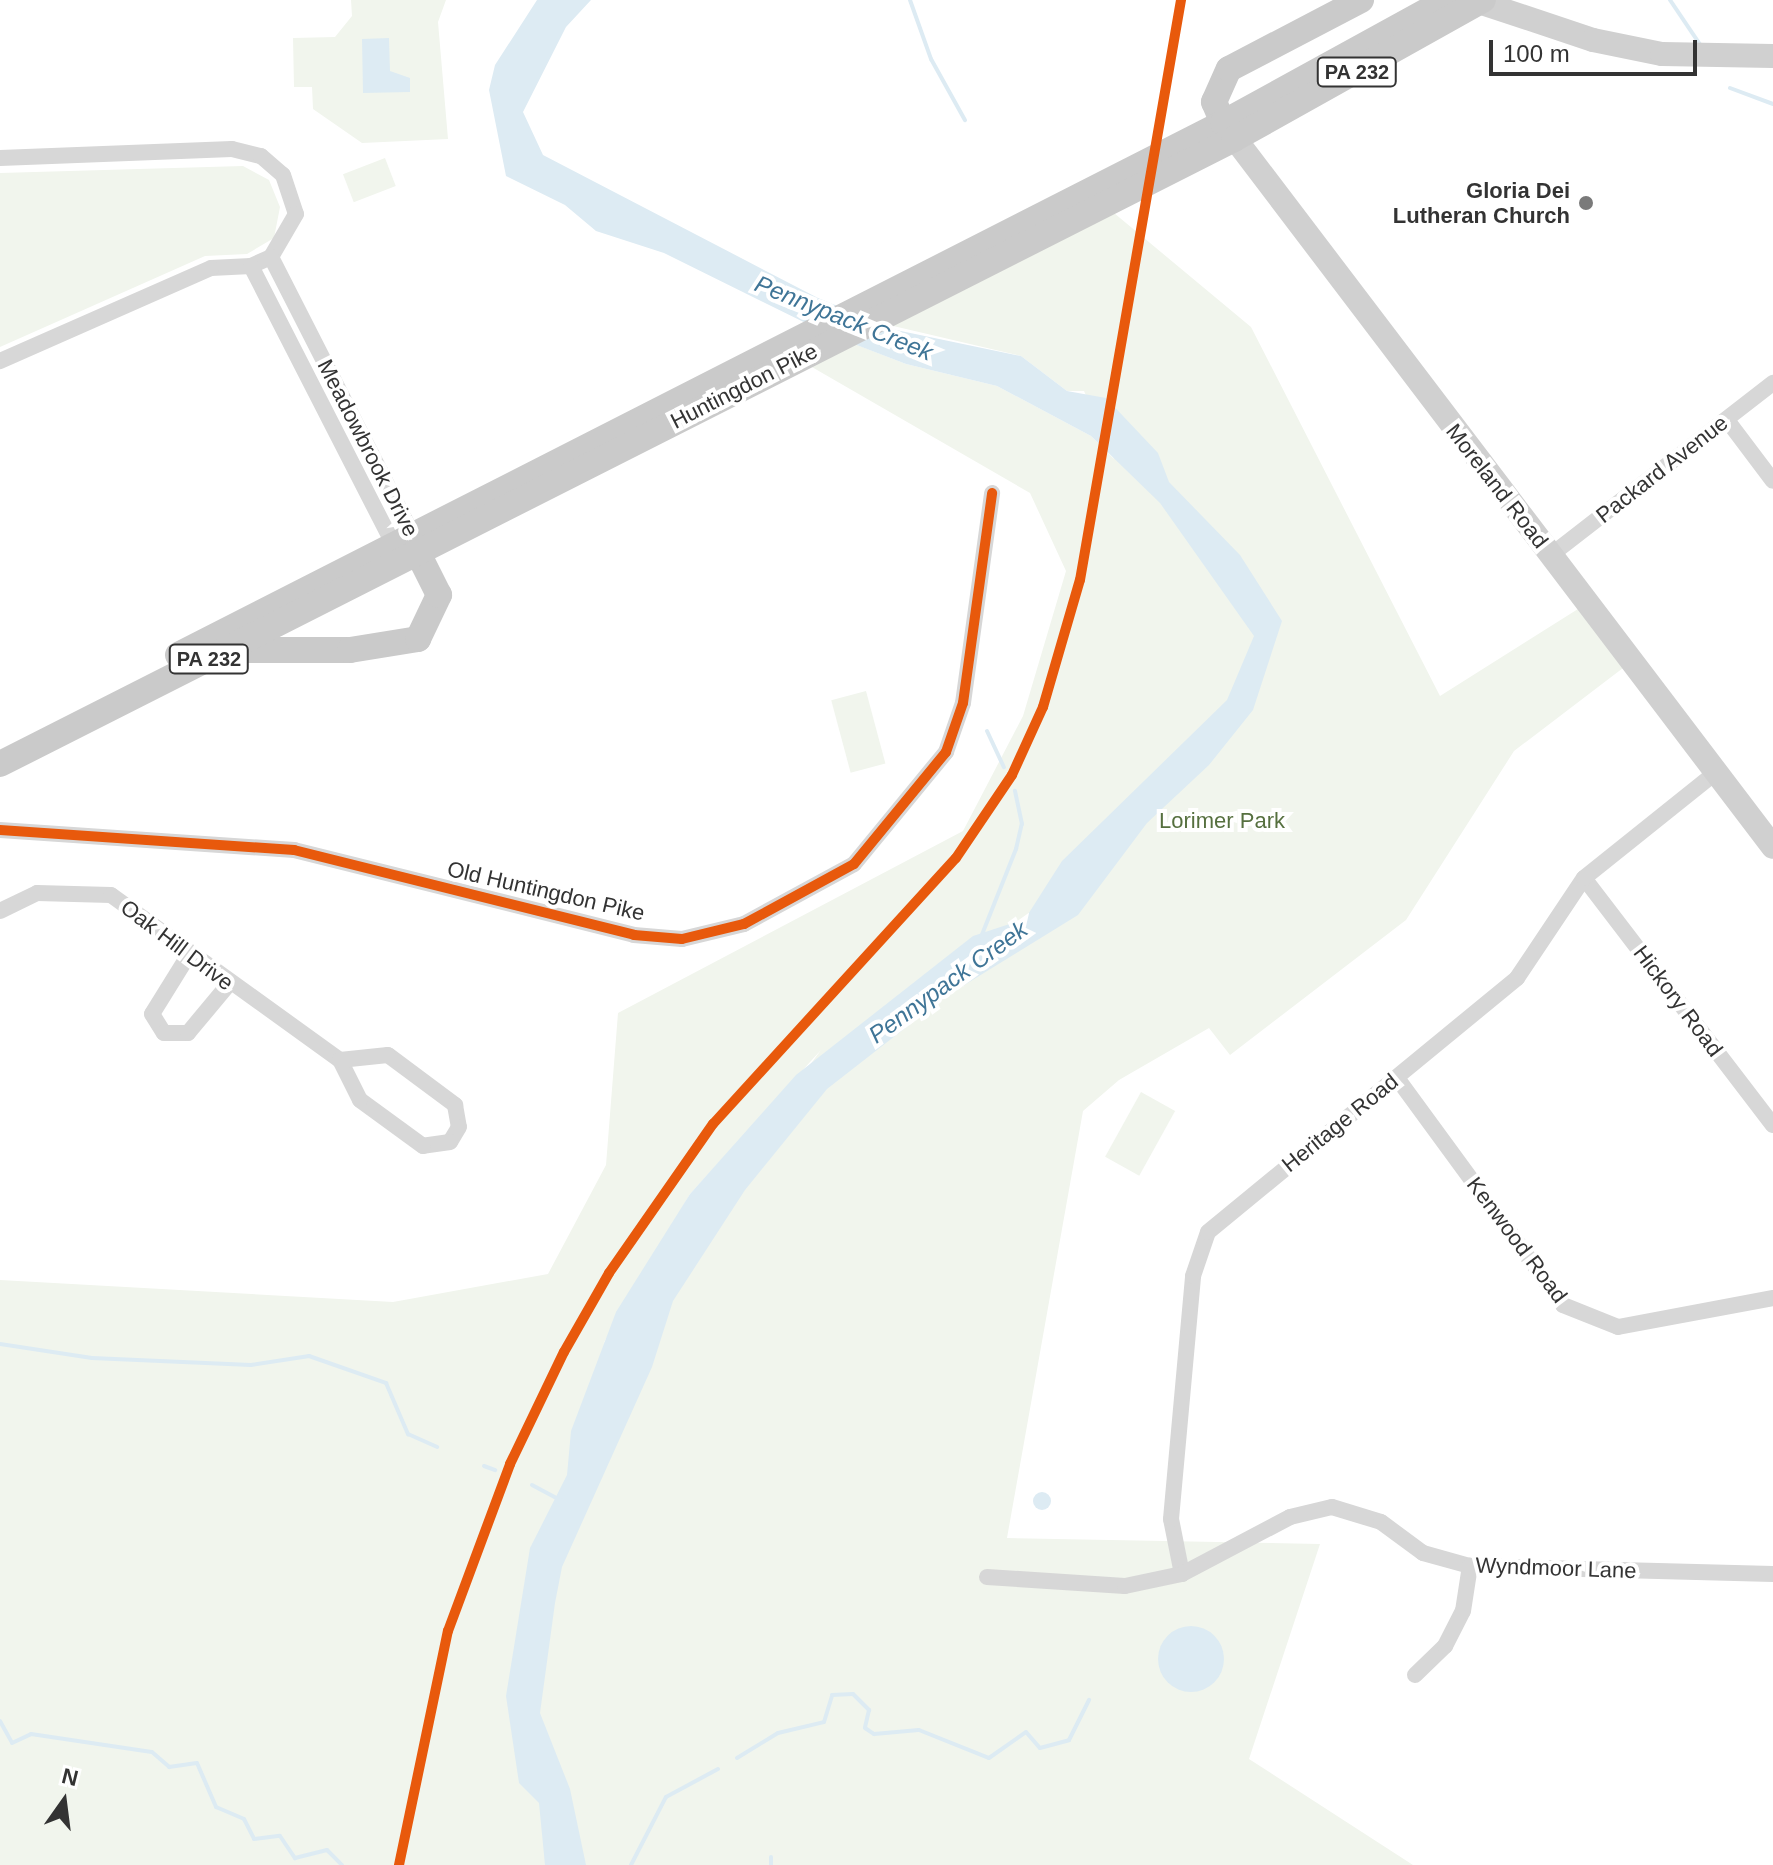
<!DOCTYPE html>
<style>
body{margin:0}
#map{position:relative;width:1773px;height:1865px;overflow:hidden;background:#fff;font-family:Arial,sans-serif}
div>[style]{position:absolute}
.green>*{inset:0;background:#f1f5ed;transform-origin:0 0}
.water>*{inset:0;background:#ddebf3}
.round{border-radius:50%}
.pier>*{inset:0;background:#fff}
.stream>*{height:4px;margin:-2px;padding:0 2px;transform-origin:2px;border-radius:2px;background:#ddebf3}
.street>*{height:16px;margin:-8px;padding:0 8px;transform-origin:8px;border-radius:8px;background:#d7d7d7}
.secondary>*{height:24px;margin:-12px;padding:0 12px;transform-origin:12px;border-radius:12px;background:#d0d0d0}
.primary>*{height:26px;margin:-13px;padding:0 13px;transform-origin:13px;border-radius:13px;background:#cacaca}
.cycleway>*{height:10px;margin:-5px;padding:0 5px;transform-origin:5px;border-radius:5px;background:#e8590c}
.dots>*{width:22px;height:22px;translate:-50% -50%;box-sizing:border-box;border:4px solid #fff;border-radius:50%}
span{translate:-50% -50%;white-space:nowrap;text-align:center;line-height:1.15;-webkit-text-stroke:8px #fff;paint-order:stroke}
.shield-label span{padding:2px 6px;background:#fff;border:2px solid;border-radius:6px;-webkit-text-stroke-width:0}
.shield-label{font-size:20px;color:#333;font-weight:700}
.poi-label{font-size:22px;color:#333;font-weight:700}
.right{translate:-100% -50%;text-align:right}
.street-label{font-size:22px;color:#333}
.park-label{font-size:22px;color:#56703f}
.water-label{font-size:24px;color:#3f7597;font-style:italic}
.north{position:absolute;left:24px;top:1761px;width:80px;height:80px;-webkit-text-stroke:6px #fff;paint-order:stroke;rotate:14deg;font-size:22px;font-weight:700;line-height:32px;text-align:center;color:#333}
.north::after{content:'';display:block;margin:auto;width:28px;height:36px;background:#333;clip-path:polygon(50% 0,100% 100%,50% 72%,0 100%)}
.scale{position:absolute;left:1489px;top:40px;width:208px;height:36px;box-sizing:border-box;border:4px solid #333;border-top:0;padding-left:10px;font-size:24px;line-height:28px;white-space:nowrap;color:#333;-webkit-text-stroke:6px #fff;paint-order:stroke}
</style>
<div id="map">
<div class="green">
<i style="clip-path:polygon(351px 0,446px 0,438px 22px,448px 139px,362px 143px,313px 109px,312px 87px,294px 87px,293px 38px,335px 37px,352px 16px)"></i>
<i style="left:385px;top:158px;width:30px;height:45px;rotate:69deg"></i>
<i style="clip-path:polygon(243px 166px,269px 180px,280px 207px,274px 238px,247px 254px,205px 256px,0 347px,0 173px)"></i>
<i style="clip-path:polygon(evenodd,1102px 203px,1251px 327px,1440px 696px,1578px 609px,1623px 668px,1514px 751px,1406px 920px,1230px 1055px,1209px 1028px,1119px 1080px,1083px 1111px,1007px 1538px,1320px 1544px,1249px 1759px,1413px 1865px,0 1865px,0 1280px,393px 1302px,548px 1274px,606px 1165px,618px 1013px,963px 831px,1023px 716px,1066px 571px,1030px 493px,798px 359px,839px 338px,906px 364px,997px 386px,1091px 436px,1114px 459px,1084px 391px,1067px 391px,1021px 356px,872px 321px,1102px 203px,821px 1050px,603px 1344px,690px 1194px,821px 1050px)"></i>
<i style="left:866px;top:691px;width:75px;height:36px;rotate:75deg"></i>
<i style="left:1141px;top:1092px;width:39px;height:74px;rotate:29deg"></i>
</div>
<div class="water">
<i style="clip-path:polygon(537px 0,591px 0,566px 27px,523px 112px,543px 155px,818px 298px,896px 330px,1021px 356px,1067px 391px,1106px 398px,1158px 453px,1169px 482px,1240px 555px,1282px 621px,1253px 710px,1209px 765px,1147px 823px,1078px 915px,945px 997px,827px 1089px,745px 1190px,673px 1301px,652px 1367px,562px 1567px,555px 1603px,540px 1713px,570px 1789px,586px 1865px,545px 1865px,539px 1803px,519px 1783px,506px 1696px,530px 1548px,567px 1475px,571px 1431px,616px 1312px,690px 1194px,796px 1075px,973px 936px,1025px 919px,1062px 861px,1227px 700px,1254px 636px,1160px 503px,1091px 436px,997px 386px,906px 364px,828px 334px,664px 253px,596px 231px,565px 205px,506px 176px,489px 90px,495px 65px)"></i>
<i style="clip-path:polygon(389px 38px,390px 71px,410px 78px,410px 92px,363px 93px,362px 39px)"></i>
<i class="round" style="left:1033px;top:1492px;width:18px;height:18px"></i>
<i class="round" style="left:1158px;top:1626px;width:66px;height:66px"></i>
</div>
<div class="pier">
<i style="clip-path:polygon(1108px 394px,1115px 402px,1106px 455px,1099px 449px)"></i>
</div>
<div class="stream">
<i style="left:910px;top:0;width:63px;rotate:70.4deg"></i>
<i style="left:931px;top:59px;width:70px;rotate:60.9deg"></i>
<i style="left:1670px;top:0;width:55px;rotate:56deg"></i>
<i style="left:1730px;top:88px;width:46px;rotate:20.4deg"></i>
<i style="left:987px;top:731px;width:40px;rotate:65deg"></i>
<i style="left:981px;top:937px;width:95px;rotate:-68.3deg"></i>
<i style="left:1016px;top:849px;width:26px;rotate:-77deg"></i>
<i style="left:1022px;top:824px;width:34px;rotate:-102deg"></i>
<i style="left:0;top:1344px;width:93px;rotate:8.7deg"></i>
<i style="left:92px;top:1358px;width:159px;rotate:2.5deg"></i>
<i style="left:251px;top:1365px;width:59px;rotate:-8.8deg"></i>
<i style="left:309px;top:1356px;width:82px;rotate:19.3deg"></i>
<i style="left:386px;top:1383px;width:56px;rotate:66.7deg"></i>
<i style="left:408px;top:1434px;width:32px;rotate:24deg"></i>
<i style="left:484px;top:1466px;width:12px;rotate:20deg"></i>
<i style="left:532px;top:1485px;width:34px;rotate:28deg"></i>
<i style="left:0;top:1721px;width:25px;rotate:61deg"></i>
<i style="left:12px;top:1743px;width:21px;rotate:-25deg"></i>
<i style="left:31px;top:1734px;width:122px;rotate:8.5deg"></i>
<i style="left:152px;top:1752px;width:23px;rotate:41deg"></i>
<i style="left:169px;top:1767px;width:28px;rotate:-8deg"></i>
<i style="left:197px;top:1763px;width:48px;rotate:66.6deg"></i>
<i style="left:216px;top:1807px;width:30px;rotate:23deg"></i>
<i style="left:244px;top:1819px;width:22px;rotate:63deg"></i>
<i style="left:254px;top:1839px;width:26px;rotate:-7deg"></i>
<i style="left:280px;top:1836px;width:27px;rotate:56deg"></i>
<i style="left:295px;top:1858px;width:33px;rotate:-14deg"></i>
<i style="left:327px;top:1850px;width:21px;rotate:45deg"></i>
<i style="left:737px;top:1758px;width:48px;rotate:-31.4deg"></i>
<i style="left:778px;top:1733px;width:47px;rotate:-13.4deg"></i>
<i style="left:824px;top:1722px;width:28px;rotate:-73deg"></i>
<i style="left:832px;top:1695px;width:21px;rotate:-3deg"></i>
<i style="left:853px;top:1694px;width:23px;rotate:45deg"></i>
<i style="left:869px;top:1710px;width:18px;rotate:103deg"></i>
<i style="left:865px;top:1728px;width:11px;rotate:34deg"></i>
<i style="left:874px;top:1734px;width:45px;rotate:-5.1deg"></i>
<i style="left:919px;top:1730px;width:75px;rotate:21.8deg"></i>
<i style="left:989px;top:1758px;width:45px;rotate:-35.1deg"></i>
<i style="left:1026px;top:1732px;width:21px;rotate:49deg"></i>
<i style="left:1040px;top:1748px;width:30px;rotate:-15deg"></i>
<i style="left:1069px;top:1740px;width:45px;rotate:-63.4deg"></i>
<i style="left:631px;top:1865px;width:76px;rotate:-62.8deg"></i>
<i style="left:666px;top:1797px;width:59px;rotate:-28.3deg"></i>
<i style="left:771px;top:1865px;width:8px;rotate:-90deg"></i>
</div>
<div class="street">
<i style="left:0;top:158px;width:232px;rotate:-2.2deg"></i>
<i style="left:232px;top:149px;width:30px;rotate:14deg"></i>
<i style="left:261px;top:156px;width:29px;rotate:41deg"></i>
<i style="left:283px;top:175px;width:41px;rotate:71.6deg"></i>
<i style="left:296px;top:214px;width:50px;rotate:120.2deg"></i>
<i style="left:271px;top:257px;width:22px;rotate:156deg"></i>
<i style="left:251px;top:266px;width:40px;rotate:177.1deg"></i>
<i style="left:211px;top:268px;width:231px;rotate:156.2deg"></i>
<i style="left:271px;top:257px;width:320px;rotate:63deg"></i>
<i style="left:251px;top:266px;width:310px;rotate:62.9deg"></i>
<i style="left:392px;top:542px;width:12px;rotate:24deg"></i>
<i style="left:1727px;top:420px;width:76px;rotate:53deg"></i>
<i style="left:1551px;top:555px;width:281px;rotate:-37.8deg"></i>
<i style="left:0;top:830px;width:295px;rotate:3.9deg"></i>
<i style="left:294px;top:850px;width:350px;rotate:14deg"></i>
<i style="left:634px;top:935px;width:48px;rotate:4.8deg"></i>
<i style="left:682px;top:939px;width:64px;rotate:-13.6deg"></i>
<i style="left:744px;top:924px;width:125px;rotate:-28.6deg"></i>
<i style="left:854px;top:864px;width:145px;rotate:-50.6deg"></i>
<i style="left:946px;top:752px;width:52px;rotate:-70.9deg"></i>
<i style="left:963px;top:703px;width:212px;rotate:-82.1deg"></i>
<i style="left:1584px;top:878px;width:311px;rotate:52.6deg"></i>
<i style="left:0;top:911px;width:41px;rotate:-25.9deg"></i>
<i style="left:37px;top:893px;width:74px;rotate:1.5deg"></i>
<i style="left:111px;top:895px;width:282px;rotate:35.8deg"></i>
<i style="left:188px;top:956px;width:68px;rotate:121.8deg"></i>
<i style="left:152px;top:1014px;width:22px;rotate:58deg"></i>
<i style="left:164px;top:1033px;width:24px"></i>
<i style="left:188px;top:1033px;width:62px;rotate:-50.2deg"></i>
<i style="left:388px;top:1055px;width:84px;rotate:36.7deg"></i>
<i style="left:455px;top:1105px;width:22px;rotate:80deg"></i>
<i style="left:459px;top:1127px;width:17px;rotate:121deg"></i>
<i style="left:450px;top:1142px;width:27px;rotate:172deg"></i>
<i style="left:423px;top:1146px;width:78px;rotate:-143.9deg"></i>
<i style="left:360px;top:1100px;width:45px;rotate:-116.6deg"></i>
<i style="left:340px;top:1060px;width:48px;rotate:-5.9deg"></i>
<i style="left:1397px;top:1078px;width:281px;rotate:53.8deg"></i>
<i style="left:1563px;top:1305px;width:59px;rotate:21.8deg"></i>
<i style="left:1618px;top:1327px;width:158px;rotate:-10.6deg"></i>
<i style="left:1182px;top:1574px;width:56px;rotate:-101.3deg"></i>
<i style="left:1171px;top:1519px;width:244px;rotate:-84.8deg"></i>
<i style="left:1193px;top:1276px;width:46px;rotate:-71.2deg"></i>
<i style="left:1208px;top:1232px;width:400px;rotate:-39.4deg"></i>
<i style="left:1517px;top:978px;width:120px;rotate:-56.2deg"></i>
<i style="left:1584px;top:878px;width:168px;rotate:-38.7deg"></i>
<i style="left:987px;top:1577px;width:138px;rotate:3.7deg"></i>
<i style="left:1125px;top:1586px;width:58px;rotate:-11.9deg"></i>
<i style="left:1182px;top:1574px;width:122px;rotate:-27.8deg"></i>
<i style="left:1290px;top:1517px;width:43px;rotate:-13.4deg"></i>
<i style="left:1332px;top:1507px;width:51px;rotate:17deg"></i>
<i style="left:1381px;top:1522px;width:52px;rotate:36.4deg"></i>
<i style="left:1423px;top:1553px;width:49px;rotate:15.5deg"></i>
<i style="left:1470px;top:1566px;width:303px;rotate:1.5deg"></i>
<i style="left:1415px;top:1675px;width:42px;rotate:-44deg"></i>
<i style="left:1445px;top:1646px;width:39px;rotate:-63deg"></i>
<i style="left:1463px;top:1611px;width:46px;rotate:-81.2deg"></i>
</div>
<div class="secondary">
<i style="left:1473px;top:0;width:126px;rotate:18.4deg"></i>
<i style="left:1593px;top:40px;width:70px;rotate:11.5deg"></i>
<i style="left:1662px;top:54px;width:111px;rotate:1deg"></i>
<i style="left:1223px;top:123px;width:909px;rotate:52.78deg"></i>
</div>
<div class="primary">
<i style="left:1223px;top:123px;width:23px;rotate:-113deg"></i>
<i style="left:1214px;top:102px;width:36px;rotate:-66deg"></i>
<i style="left:1229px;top:69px;width:149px;rotate:-27.6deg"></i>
<i style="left:230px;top:650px;width:120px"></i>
<i style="left:350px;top:650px;width:69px;rotate:-9.2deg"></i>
<i style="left:418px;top:639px;width:49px;rotate:-64.5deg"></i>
<i style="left:439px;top:595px;width:47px;rotate:-116.6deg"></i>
<i style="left:178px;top:655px;width:1173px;rotate:-26.98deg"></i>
<i style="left:1223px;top:123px;width:256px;rotate:-28.8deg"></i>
<i style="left:0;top:764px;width:1383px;rotate:-26.86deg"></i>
<i style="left:1234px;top:139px;width:285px;rotate:-29.2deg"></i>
</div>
<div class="cycleway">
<i style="left:0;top:830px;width:295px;rotate:3.9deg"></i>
<i style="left:294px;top:850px;width:350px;rotate:14deg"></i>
<i style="left:634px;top:935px;width:48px;rotate:4.8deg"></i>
<i style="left:682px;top:939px;width:64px;rotate:-13.6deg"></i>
<i style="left:744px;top:924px;width:125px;rotate:-28.6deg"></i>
<i style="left:854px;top:864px;width:145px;rotate:-50.6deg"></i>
<i style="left:946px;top:752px;width:52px;rotate:-70.9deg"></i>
<i style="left:963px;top:703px;width:212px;rotate:-82.1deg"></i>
<i style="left:399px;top:1865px;width:239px;rotate:-78.2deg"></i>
<i style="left:448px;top:1631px;width:178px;rotate:-69.6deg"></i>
<i style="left:510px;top:1464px;width:124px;rotate:-64.3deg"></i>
<i style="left:564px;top:1352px;width:91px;rotate:-60.3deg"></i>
<i style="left:609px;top:1273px;width:182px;rotate:-55.1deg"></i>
<i style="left:713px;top:1124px;width:360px;rotate:-47.6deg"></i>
<i style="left:956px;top:858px;width:100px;rotate:-56deg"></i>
<i style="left:1012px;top:775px;width:75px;rotate:-65.5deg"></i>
<i style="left:1043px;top:707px;width:132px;rotate:-73.8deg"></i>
<i style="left:1080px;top:580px;width:589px;rotate:-80.12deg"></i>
</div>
<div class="dots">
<i style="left:1586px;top:203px;background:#7a7a7a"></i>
</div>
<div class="shield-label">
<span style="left:1357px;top:72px">PA 232</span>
<span style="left:209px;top:659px">PA 232</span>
</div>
<div class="poi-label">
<span class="right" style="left:1570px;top:203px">Gloria Dei<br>Lutheran Church</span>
</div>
<div class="street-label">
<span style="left:744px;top:386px;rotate:-27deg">Huntingdon Pike</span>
<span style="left:368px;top:448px;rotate:63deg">Meadowbrook Drive</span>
<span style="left:1662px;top:469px;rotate:-38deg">Packard Avenue</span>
<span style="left:1497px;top:486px;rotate:52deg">Moreland Road</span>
<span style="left:546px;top:891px;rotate:13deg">Old Huntingdon Pike</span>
<span style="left:177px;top:945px;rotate:37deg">Oak Hill Drive</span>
<span style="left:1678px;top:1001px;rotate:53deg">Hickory Road</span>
<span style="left:1340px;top:1123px;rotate:-39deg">Heritage Road</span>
<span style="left:1517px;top:1240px;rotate:53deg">Kenwood Road</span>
<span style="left:1556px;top:1568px;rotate:2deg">Wyndmoor Lane</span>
</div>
<div class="park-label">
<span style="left:1222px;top:821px">Lorimer Park</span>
</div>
<div class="water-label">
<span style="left:844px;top:318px;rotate:22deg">Pennypack Creek</span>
<span style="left:948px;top:982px;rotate:-36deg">Pennypack Creek</span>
</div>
<div class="north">N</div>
<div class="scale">100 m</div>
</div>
